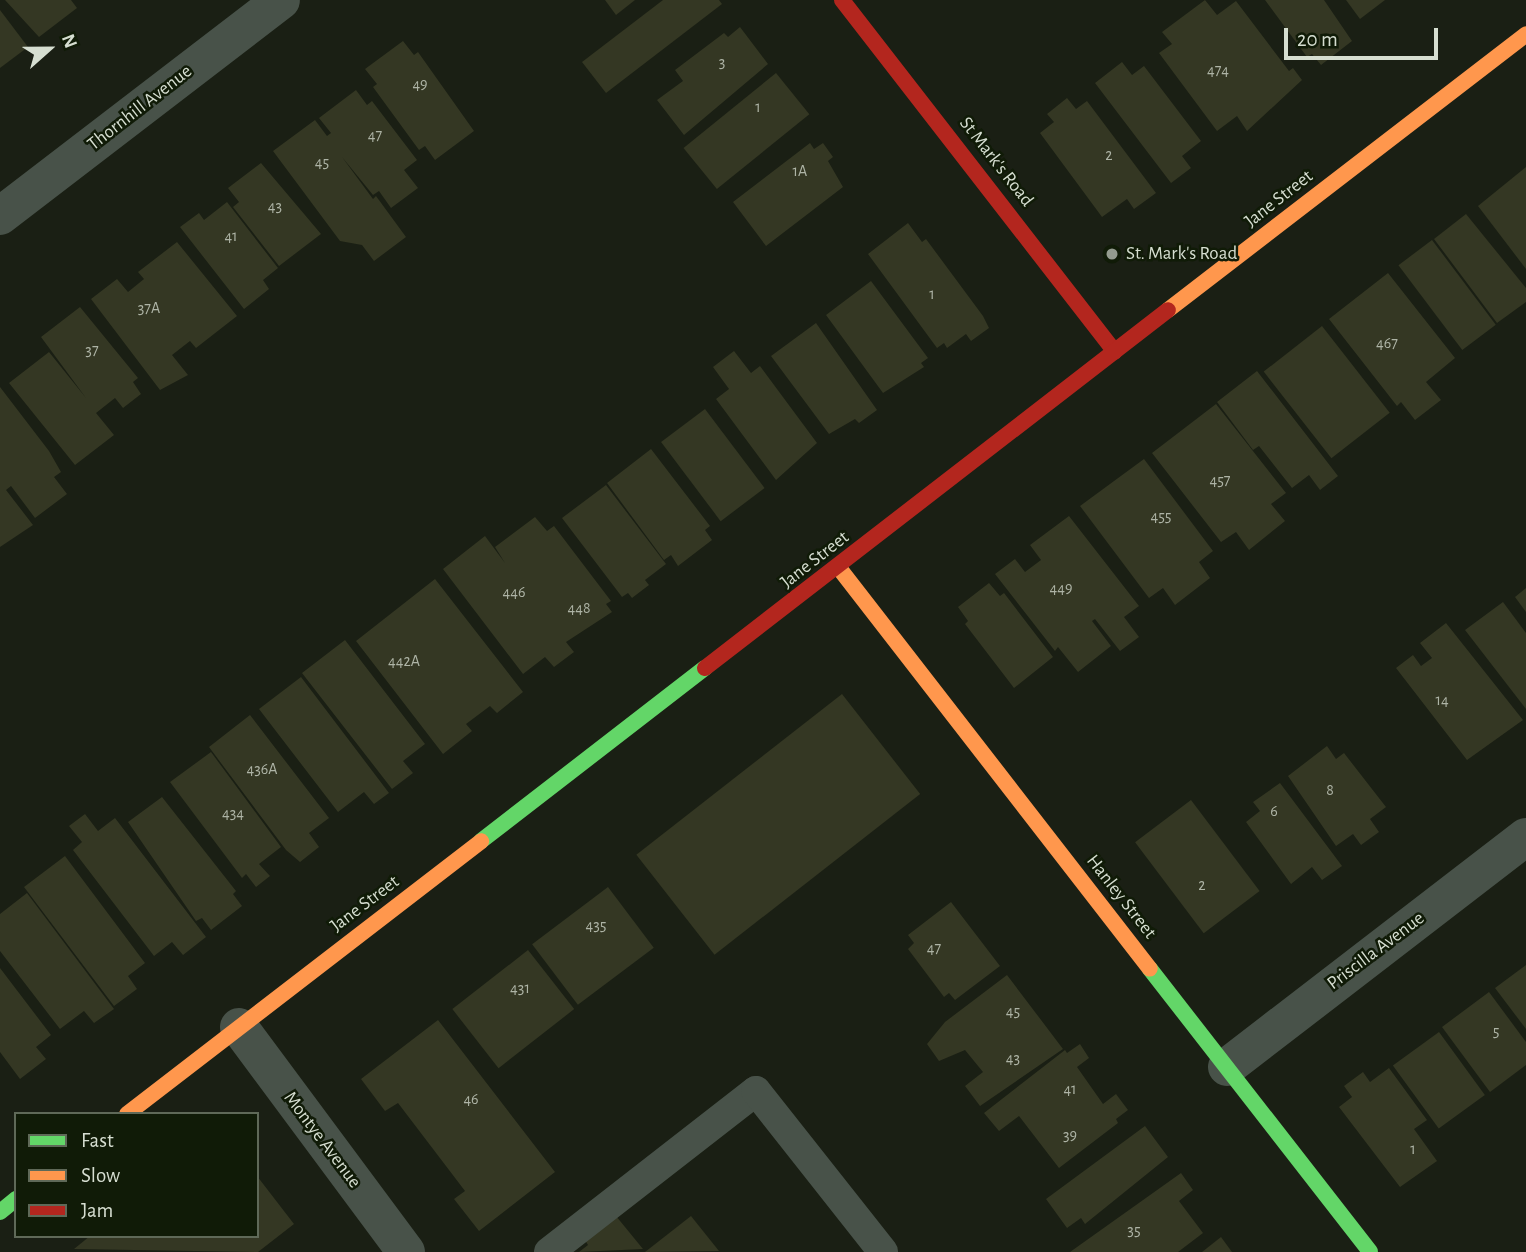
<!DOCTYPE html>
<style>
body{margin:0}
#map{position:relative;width:1526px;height:1252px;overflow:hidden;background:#1a1f14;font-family:"Alegreya Sans",sans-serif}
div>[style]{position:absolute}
.building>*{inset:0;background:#343723;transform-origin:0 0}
.lane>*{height:30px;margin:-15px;padding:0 15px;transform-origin:15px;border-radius:15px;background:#485249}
.street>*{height:38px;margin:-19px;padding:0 19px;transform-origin:19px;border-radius:19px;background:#485249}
.fast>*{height:16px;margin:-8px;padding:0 8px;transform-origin:8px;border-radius:8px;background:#63d668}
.slow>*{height:16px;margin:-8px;padding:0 8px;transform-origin:8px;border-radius:8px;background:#ff974d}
.jam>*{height:16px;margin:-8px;padding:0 8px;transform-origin:8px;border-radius:8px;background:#b3261e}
.dots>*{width:19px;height:19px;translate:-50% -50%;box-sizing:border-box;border:4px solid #101b07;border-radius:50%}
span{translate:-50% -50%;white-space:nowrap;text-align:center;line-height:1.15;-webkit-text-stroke:5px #101b07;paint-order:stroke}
.number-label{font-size:16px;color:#aeb4a6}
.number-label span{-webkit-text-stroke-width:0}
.street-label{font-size:19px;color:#d6ded1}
.poi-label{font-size:19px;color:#d6ded1}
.left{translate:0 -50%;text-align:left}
.legend{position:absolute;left:14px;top:1112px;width:245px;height:126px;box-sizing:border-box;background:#101b07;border:2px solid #5f6958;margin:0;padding:9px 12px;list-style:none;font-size:21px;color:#d6ded1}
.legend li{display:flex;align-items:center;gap:14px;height:35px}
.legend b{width:35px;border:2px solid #5f6958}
.north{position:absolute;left:14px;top:14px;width:70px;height:70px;-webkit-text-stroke:5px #101b07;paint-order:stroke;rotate:69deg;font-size:19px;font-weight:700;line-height:28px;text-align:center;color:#d6ded1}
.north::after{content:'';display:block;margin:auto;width:24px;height:32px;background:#d6ded1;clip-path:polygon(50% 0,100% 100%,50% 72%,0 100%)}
.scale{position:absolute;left:1284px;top:28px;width:154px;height:32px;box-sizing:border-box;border:4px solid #d6ded1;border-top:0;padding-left:9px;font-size:21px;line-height:24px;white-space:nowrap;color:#d6ded1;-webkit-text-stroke:5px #101b07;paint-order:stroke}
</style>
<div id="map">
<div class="building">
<i style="clip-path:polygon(5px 0,71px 0,77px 8px,39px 37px)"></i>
<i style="clip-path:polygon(605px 0,635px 0,616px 15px)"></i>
<i style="clip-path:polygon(663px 0,719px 0,722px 4px,606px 93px,582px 62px)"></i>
<i style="clip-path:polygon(1205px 0,1217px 15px,1236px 1px,1289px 71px,1293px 68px,1302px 80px,1247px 131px,1237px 116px,1217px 131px,1159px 53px,1172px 44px,1162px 32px)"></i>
<i style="clip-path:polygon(1265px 0,1324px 0,1352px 41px,1321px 65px,1312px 54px,1307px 57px)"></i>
<i style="clip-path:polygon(1346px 0,1385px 0,1360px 19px)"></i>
<i style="clip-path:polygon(0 10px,28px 47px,0 68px)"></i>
<i style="clip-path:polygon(740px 27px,768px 64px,684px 135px,657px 100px,683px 81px,675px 70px,724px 33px,728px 37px)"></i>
<i style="clip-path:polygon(403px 41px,414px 55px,418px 52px,474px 131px,435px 160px,425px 146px,419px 150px,373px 87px,377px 84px,365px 69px)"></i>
<i style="clip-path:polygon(1122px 62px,1132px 75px,1144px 66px,1201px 141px,1182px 156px,1191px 168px,1171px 183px,1095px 83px)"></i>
<i style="left:776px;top:73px;width:53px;height:119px;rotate:51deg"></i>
<i style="clip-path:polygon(356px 90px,367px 105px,372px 101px,417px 160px,404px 170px,418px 188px,391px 208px,379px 191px,373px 195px,342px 157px,373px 199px,376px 196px,406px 237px,374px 261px,362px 245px,340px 241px,273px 151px,315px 120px,327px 136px,331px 133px,319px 118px)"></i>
<i style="clip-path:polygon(1067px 98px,1076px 109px,1087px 101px,1156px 193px,1134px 209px,1127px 199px,1102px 217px,1040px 133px,1054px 122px,1047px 114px)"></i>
<i style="clip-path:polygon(810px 143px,814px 149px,823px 143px,833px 157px,828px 161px,843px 187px,766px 246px,733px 202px)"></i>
<i style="clip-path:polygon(261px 163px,321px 234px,279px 266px,233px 207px,239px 202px,228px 188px)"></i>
<i style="clip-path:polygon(1526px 167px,1526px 269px,1478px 206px)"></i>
<i style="clip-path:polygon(227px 202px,278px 268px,263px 280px,269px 289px,244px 309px,180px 227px,199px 213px,204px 220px)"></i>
<i style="clip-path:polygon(1466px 214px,1526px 288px,1526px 302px,1497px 323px,1434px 239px)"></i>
<i style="clip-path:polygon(908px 223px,922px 242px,926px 239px,983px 316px,989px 328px,971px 341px,966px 334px,947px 348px,944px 343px,937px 348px,868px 254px)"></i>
<i style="left:1432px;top:240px;width:106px;height:42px;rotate:53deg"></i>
<i style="clip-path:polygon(177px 242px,237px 316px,196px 348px,190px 341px,172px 355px,188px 375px,160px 390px,91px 299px,117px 279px,128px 292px,144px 279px,138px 272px)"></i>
<i style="clip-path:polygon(1388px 273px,1455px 358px,1426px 382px,1441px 400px,1415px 420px,1401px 402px,1397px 406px,1329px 319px)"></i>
<i style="clip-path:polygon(871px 281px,928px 358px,921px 363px,924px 367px,883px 393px,826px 315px)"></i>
<i style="clip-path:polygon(80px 307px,138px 378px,133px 382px,141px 394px,123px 408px,115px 398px,96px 413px,114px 435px,75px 465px,9px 383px,49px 352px,86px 398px,41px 337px)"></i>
<i style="clip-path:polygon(816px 323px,877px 410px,859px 423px,855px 419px,829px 434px,771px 356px)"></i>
<i style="left:1322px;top:326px;width:110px;height:74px;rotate:52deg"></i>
<i style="clip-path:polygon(734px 351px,751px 373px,760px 366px,817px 443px,776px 480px,716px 399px,729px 389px,713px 367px)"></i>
<i style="clip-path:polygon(1257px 371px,1338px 476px,1320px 490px,1309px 475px,1292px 488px,1259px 446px,1253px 450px,1217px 402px)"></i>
<i style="clip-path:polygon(0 387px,49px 451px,61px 472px,54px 477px,67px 494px,35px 518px,11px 486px,6px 490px,33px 525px,0 547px)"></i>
<i style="clip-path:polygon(1216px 404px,1286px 493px,1271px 504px,1285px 521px,1249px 550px,1236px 532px,1221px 542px,1152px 453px)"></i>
<i style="left:705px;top:409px;width:99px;height:55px;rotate:53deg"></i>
<i style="clip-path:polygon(651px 449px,710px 526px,705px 530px,712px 540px,678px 566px,671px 555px,664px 560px,607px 483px)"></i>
<i style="clip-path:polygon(1144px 459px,1213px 551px,1199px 562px,1210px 578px,1175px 605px,1163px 588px,1149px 598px,1080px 506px)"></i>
<i style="clip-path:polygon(606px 485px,666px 564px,645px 580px,649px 585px,632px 598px,628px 593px,622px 597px,562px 518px)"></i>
<i style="clip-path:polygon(1069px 516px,1139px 606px,1124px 617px,1139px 637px,1120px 651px,1095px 619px,1092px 621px,1111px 646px,1078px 672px,1058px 647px,1055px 651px,995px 574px,1015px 559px,1025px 572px,1041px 560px,1030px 545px)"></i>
<i style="clip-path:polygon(535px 517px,547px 531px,554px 526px,611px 601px,606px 604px,612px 612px,566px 642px,574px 652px,554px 667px,545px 657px,523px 674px,443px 569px,485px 536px,505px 563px,495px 547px)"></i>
<i style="clip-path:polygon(435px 579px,523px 692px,497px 713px,490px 706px,466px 724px,472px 731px,443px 754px,356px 641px)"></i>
<i style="clip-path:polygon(989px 583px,1000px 596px,1004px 593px,1053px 657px,1014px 688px,965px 624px,968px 621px,958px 607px)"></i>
<i style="clip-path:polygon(1526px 588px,1526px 612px,1515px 597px)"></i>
<i style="clip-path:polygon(1503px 602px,1526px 633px,1526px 709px,1465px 630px)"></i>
<i style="clip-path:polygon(1446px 623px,1523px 720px,1467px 760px,1396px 668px,1413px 655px,1421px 666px,1432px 658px,1420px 643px)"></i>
<i style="clip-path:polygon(345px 640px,425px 744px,403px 761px,413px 773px,392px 789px,302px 673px)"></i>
<i style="clip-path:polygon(301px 677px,389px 793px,374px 804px,364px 792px,338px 812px,259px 709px)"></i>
<i style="left:842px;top:694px;width:127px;height:261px;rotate:52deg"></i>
<i style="clip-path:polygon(250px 715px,329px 818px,309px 833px,319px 847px,300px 862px,286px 850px,209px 747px)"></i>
<i style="clip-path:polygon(1327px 746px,1336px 759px,1344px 753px,1386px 807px,1370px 819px,1379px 832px,1361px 845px,1353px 834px,1336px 846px,1288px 776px)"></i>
<i style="clip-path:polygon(211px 752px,281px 847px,259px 864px,270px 876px,256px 887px,246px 874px,242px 878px,170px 782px)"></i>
<i style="clip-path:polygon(1280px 783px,1342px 866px,1322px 880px,1312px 867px,1291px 884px,1246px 822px,1260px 811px,1253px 802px)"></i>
<i style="clip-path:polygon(162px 797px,236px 891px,233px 894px,242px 906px,211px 930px,202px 918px,196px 921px,128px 822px)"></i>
<i style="left:1191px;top:800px;width:114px;height:70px;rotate:53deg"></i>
<i style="clip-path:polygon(85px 814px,98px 831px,115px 818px,206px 937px,183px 955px,172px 942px,154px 956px,73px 850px,82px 842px,69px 826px)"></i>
<i style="clip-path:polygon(65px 856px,145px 963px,128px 976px,137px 989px,114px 1006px,24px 887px)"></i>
<i style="left:608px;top:887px;width:76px;height:95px;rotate:53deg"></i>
<i style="clip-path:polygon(27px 893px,114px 1009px,94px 1023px,84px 1011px,60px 1029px,0 951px,0 914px)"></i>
<i style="clip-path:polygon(951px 902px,1000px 966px,955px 1000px,949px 993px,944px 997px,908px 949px,914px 943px,908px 935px)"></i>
<i style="left:528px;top:950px;width:75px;height:96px;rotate:52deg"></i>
<i style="clip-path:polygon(1526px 965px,1526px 1029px,1495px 988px)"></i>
<i style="clip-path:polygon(0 968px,51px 1035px,36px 1047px,46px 1059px,20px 1079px,0 1052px)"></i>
<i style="clip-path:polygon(1007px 975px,1063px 1049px,980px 1106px,965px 1086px,983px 1072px,965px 1050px,939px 1061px,927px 1044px,945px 1022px)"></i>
<i style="clip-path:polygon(1489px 992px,1526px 1042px,1526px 1065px,1490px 1092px,1442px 1027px)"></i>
<i style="clip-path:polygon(438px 1020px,555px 1172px,479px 1231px,454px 1199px,465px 1191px,398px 1103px,385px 1111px,361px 1079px)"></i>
<i style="left:1439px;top:1032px;width:78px;height:57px;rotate:54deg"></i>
<i style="clip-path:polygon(1080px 1044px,1089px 1058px,1077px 1067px,1103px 1104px,1116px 1094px,1128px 1110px,1116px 1119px,1118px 1123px,1059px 1168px,1019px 1116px,999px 1131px,984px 1113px,1065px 1050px,1067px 1053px)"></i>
<i style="clip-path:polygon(1389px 1068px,1427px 1120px,1414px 1129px,1437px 1161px,1400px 1187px,1339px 1107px,1352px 1097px,1344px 1086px,1363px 1072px,1370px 1082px)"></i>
<i style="clip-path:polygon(1145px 1126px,1168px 1157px,1085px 1224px,1081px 1218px,1067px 1228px,1046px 1199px)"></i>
<i style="clip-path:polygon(1181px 1173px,1193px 1190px,1179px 1201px,1203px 1233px,1178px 1252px,1070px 1252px)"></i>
<i style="clip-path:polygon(257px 1176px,294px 1224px,258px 1252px,74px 1249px,90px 1236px,257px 1236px)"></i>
<i style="clip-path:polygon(616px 1216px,643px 1249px,579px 1252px,588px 1245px,585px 1240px)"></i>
<i style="clip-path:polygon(691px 1216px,719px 1251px,645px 1252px)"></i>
<i style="clip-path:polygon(1221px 1237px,1232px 1252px,1202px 1252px)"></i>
</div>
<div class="lane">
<i style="left:549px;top:1252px;width:262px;rotate:-37.9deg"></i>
<i style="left:756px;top:1091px;width:205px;rotate:51.7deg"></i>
</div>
<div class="street">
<i style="left:0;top:216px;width:354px;rotate:-37.5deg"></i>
<i style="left:239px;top:1027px;width:280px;rotate:53.4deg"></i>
<i style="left:1227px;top:1067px;width:377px;rotate:-37.6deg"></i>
</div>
<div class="fast">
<i style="left:481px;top:841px;width:283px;rotate:-37.7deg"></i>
<i style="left:1150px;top:969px;width:358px;rotate:52.1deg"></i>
<i style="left:0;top:1212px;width:21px;rotate:-39deg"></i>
</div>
<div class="slow">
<i style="left:1168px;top:310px;width:452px;rotate:-37.6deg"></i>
<i style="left:839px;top:568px;width:507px;rotate:52.2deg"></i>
<i style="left:127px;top:1114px;width:447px;rotate:-37.6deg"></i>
</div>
<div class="jam">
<i style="left:842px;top:0;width:445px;rotate:52.2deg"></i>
<i style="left:705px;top:668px;width:585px;rotate:-37.71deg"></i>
</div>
<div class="dots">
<i style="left:1112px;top:254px;background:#949b8f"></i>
</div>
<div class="number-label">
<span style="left:722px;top:62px">3</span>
<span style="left:1218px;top:70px">474</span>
<span style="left:420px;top:84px">49</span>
<span style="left:758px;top:107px">1</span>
<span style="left:375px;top:135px">47</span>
<span style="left:1109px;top:155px">2</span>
<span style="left:322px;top:162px">45</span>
<span style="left:800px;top:171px">1A</span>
<span style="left:275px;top:206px">43</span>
<span style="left:231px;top:236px">41</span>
<span style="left:932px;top:294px">1</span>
<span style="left:149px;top:308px">37A</span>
<span style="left:1387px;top:343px">467</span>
<span style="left:92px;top:350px">37</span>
<span style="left:1220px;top:480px">457</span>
<span style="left:1161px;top:516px">455</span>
<span style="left:1061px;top:588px">449</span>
<span style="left:514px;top:592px">446</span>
<span style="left:579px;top:608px">448</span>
<span style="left:404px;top:661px">442A</span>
<span style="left:1442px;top:700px">14</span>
<span style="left:262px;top:769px">436A</span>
<span style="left:1330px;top:790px">8</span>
<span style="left:1274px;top:811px">6</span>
<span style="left:233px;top:813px">434</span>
<span style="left:1202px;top:885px">2</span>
<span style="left:596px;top:925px">435</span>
<span style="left:934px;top:948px">47</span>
<span style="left:520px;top:988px">431</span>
<span style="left:1013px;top:1011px">45</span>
<span style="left:1496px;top:1031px">5</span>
<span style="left:1013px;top:1058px">43</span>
<span style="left:1070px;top:1089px">41</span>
<span style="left:471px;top:1099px">46</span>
<span style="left:1070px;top:1135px">39</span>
<span style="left:1413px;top:1149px">1</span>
<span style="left:1134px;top:1230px">35</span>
</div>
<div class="street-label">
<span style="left:140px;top:108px;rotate:-38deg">Thornhill Avenue</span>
<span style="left:996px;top:162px;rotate:52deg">St Mark's Road</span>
<span style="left:1279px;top:199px;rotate:-38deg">Jane Street</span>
<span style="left:815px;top:560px;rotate:-38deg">Jane Street</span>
<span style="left:1121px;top:897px;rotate:52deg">Hanley Street</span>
<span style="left:365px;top:904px;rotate:-37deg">Jane Street</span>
<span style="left:1376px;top:951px;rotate:-37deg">Priscilla Avenue</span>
<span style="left:322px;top:1140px;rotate:53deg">Montye Avenue</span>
</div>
<div class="poi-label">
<span class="left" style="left:1126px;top:254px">St. Mark's Road</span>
</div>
<ul class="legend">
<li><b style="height:9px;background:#63d668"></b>Fast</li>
<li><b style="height:9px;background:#ff974d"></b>Slow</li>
<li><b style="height:9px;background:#b3261e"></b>Jam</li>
</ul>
<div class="north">N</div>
<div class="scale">20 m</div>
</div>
